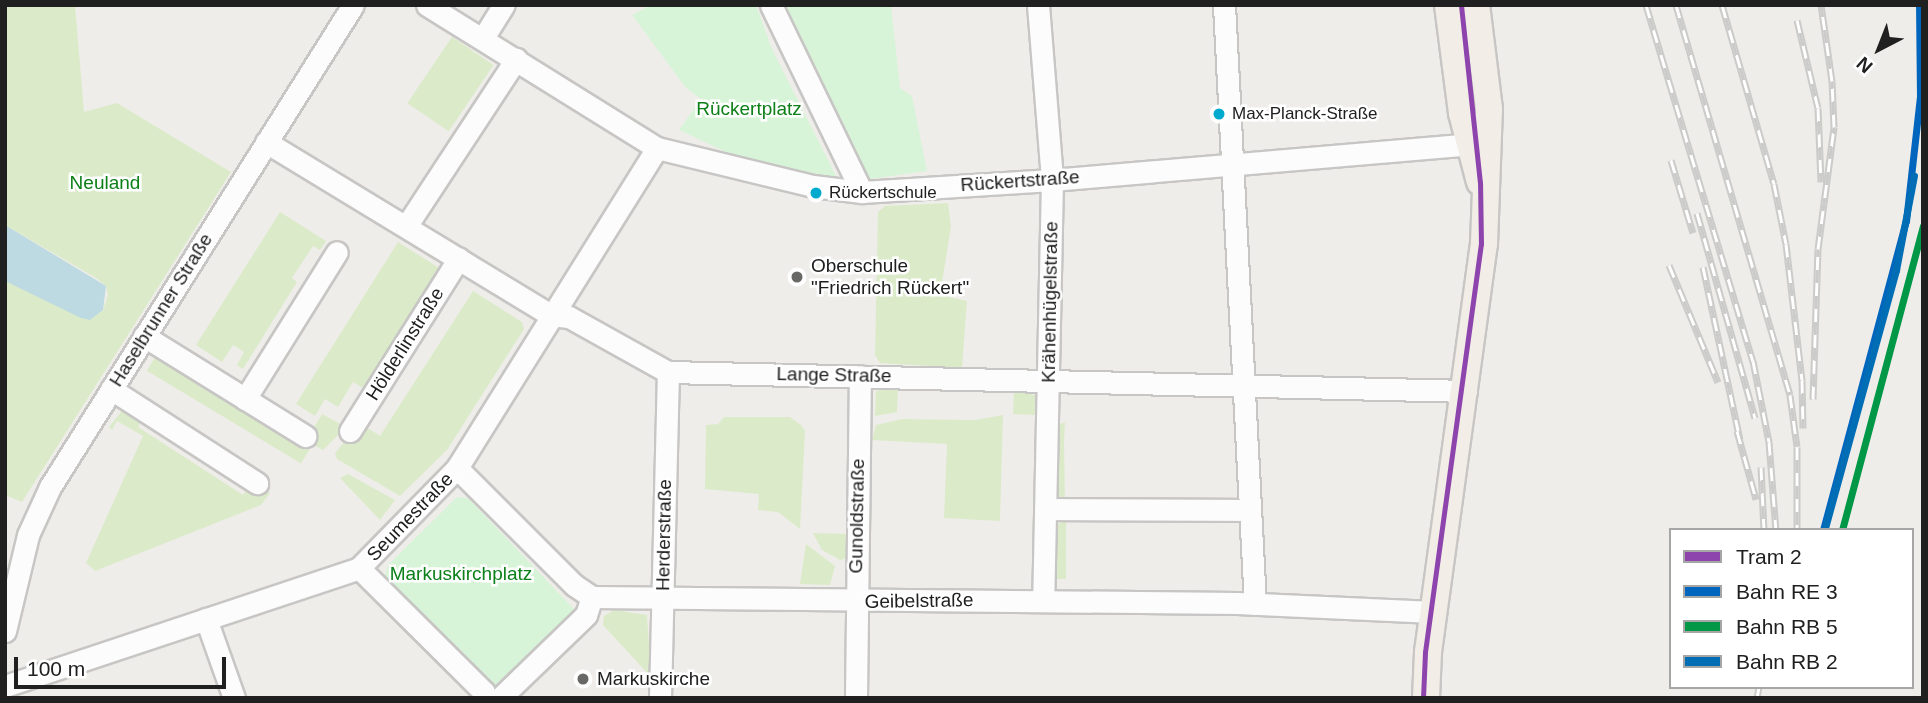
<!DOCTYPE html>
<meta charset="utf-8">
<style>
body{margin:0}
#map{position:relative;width:1928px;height:703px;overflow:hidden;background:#efede9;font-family:Helvetica,sans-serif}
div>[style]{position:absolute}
.grass>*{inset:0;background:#dbebc9;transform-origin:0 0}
.park>*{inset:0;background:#d8f4d8}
.water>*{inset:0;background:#bdd9e1}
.roads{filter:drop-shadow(2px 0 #c7c6c5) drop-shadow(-2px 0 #c7c6c5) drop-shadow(0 2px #c7c6c5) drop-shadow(0 -2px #c7c6c5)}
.minor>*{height:21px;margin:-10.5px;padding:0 10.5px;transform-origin:10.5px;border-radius:10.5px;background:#fdfcfc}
.major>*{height:26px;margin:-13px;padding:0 13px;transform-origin:13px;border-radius:13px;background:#f2ede6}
.rail>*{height:7px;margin-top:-3.5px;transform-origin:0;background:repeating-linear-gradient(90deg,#fff 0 13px,#cbcbca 0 26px);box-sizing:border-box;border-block:2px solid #cbcbca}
.rail-1>*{height:7px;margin:-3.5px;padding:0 3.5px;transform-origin:3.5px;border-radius:3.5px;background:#0065bd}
.rail-2>*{height:7px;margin:-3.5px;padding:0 3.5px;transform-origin:3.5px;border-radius:3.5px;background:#009847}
.rail-3>*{height:7px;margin:-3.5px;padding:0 3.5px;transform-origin:3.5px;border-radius:3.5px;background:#006db5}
.tram-1>*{height:5px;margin:-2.5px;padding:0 2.5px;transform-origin:2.5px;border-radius:2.5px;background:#8e44ad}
.dots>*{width:19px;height:19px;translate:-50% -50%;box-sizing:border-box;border:4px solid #fff;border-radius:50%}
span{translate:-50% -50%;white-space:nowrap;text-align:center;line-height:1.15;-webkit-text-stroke:5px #fff;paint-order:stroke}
.bus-label{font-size:17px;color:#202020}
.left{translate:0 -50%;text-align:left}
.park-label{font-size:19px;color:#0d8019}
.street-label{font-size:19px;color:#202020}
.poi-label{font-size:19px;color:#202020}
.frame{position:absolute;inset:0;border:7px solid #202020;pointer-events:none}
.legend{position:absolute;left:1669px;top:528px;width:245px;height:161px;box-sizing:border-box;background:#fff;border:2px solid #a6a6a6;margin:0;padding:9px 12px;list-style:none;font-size:21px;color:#202020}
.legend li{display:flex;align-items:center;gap:14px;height:35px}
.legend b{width:35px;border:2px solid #a6a6a6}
.north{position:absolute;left:1844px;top:14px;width:70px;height:70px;-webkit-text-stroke:5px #fff;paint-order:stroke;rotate:222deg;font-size:19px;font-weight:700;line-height:28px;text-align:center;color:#202020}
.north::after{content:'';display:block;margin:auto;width:24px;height:32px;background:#202020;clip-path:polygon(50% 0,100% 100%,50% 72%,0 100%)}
.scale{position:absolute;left:14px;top:657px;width:212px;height:32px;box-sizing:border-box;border:4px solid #202020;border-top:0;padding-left:9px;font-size:21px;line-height:24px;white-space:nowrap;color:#202020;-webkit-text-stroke:5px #fff;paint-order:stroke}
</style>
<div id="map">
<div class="grass">
<i style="clip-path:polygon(5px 5px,75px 5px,84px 112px,117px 103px,231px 172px,22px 502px,5px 495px,5px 281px,90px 320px,103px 310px,108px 295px,106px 286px,96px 278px,5px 225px)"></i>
<i style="left:452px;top:37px;width:50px;height:80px;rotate:34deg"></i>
<i style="clip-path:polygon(948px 203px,951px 227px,940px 295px,967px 301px,962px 368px,880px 363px,875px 355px,878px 212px,885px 206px)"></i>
<i style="clip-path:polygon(280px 212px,326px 241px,320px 250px,313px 246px,292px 278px,297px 282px,243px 369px,237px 365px,244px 352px,233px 345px,222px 362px,196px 345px)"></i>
<i style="clip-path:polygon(398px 242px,447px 273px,371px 393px,353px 382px,338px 407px,325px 399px,315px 416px,296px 404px)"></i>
<i style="clip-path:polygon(473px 291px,522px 322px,524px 329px,447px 450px,400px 496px,337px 459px,335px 453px,360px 423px,380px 436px)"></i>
<i style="left:155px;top:357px;width:180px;height:16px;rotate:31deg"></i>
<i style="clip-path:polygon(898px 388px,897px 412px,875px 416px,876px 391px)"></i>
<i style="clip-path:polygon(1014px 391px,1035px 395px,1036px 415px,1013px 414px)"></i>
<i style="clip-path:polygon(125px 407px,141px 421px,138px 427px,243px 495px,251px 484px,270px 493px,261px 505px,95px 571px,86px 563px,143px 436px,117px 421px,112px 430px,109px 427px)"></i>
<i style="clip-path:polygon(322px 414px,346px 427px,323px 450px,306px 441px)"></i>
<i style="clip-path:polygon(1003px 415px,1000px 521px,944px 518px,947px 444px,872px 440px,876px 425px,902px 419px,975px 420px)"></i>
<i style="clip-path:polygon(724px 417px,790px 417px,801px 425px,805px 431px,800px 529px,778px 512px,758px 510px,759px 494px,705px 489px,706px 425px,718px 424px)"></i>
<i style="clip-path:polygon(1065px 422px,1064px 441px,1065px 505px,1056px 502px,1055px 426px)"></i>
<i style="clip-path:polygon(348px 474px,395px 500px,380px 520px,340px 478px)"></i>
<i style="clip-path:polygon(1066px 521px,1066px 579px,1055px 579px,1058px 524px)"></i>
<i style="clip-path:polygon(813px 533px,846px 534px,847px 558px,840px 560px,822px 550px)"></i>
<i style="clip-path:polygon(806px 544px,835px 566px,830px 585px,800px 584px)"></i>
<i style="clip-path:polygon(614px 610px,647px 615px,651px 677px,603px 625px,604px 616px)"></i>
</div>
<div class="park">
<i style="clip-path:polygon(651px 5px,756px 5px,772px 49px,836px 176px,826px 180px,741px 159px,679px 130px,701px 99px,686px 88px,632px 15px)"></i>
<i style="clip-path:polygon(781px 5px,891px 5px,900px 88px,912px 96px,927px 171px,870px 179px,863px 172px)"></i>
<i style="clip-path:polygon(457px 497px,468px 498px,573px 608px,573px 616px,502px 685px,490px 685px,384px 578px,388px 565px)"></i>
</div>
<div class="water">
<i style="clip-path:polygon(5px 225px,106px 286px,103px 310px,90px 320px,81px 318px,5px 281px)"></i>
</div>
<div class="roads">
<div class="minor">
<i style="left:427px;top:5px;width:271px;rotate:31.9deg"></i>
<i style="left:657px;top:148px;width:161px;rotate:13.7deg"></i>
<i style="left:813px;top:186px;width:49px;rotate:7deg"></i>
<i style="left:862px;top:192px;width:190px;rotate:-3.6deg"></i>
<i style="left:1052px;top:180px;width:434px;rotate:-4.9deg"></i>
<i style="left:771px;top:5px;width:208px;rotate:64.1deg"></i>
<i style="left:1038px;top:5px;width:176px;rotate:85.4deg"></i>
<i style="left:1052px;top:180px;width:420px;rotate:91.2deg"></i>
<i style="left:1224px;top:5px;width:600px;rotate:87.04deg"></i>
<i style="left:483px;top:38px;width:39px;rotate:-58deg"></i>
<i style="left:266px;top:142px;width:333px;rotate:31.3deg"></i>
<i style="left:550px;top:315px;width:19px;rotate:6deg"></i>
<i style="left:569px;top:317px;width:113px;rotate:29.1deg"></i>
<i style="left:668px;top:372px;width:798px;rotate:1.36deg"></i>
<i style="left:407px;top:225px;width:199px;rotate:-56.7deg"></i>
<i style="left:144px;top:336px;width:190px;rotate:31.8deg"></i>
<i style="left:111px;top:389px;width:174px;rotate:32.8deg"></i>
<i style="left:245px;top:399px;width:173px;rotate:-58deg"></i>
<i style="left:350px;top:431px;width:204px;rotate:-57.8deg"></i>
<i style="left:457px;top:468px;width:165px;rotate:45deg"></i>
<i style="left:574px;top:585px;width:22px;rotate:34deg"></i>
<i style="left:592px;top:597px;width:645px;rotate:0.53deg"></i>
<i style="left:1237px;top:603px;width:197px;rotate:2.6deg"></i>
<i style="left:1046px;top:509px;width:203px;rotate:0.3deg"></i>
<i style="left:359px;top:568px;width:176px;rotate:44.8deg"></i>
<i style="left:484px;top:692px;width:6px;rotate:90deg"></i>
<i style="left:206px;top:619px;width:84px;rotate:70.5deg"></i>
<i style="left:5px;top:631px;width:99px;rotate:-76.5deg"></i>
<i style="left:28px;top:535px;width:53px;rotate:-65.4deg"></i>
<i style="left:50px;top:487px;width:569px;rotate:-57.85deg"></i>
<i style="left:5px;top:686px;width:373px;rotate:-18.4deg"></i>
<i style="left:359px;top:568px;width:140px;rotate:-45.6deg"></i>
<i style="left:457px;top:468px;width:377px;rotate:-58deg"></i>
<i style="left:500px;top:698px;width:120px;rotate:-44deg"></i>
<i style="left:586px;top:615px;width:19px;rotate:-72deg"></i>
<i style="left:660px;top:698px;width:326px;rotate:-88.6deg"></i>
<i style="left:856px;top:698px;width:322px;rotate:-89.3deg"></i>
</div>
<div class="major">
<i style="left:1448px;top:5px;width:109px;rotate:82.6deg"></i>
<i style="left:1462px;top:113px;width:71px;rotate:75.4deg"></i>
<i style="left:1426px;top:698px;width:46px;rotate:-87.5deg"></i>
<i style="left:1428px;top:652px;width:412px;rotate:-82.2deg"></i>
<i style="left:1484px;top:244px;width:135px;rotate:-87.9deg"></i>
<i style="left:1489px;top:109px;width:105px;rotate:-97.1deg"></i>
</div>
</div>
<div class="rail">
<i style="left:1646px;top:5px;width:372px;rotate:73.3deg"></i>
<i style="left:1753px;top:361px;width:83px;rotate:78.8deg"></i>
<i style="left:1769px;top:442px;width:88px;rotate:85.5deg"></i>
<i style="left:1676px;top:5px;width:406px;rotate:73.7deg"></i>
<i style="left:1790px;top:395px;width:52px;rotate:82.3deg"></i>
<i style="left:1797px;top:447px;width:83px;rotate:90deg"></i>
<i style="left:1722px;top:5px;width:186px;rotate:73.8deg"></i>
<i style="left:1774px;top:184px;width:61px;rotate:78.7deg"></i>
<i style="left:1786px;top:244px;width:137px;rotate:83.3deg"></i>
<i style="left:1802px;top:380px;width:48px;rotate:88.8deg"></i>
<i style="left:1797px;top:20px;width:90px;rotate:76.6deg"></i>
<i style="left:1818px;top:108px;width:74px;rotate:87.7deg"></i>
<i style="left:1671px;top:160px;width:76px;rotate:73.2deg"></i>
<i style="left:1697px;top:213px;width:213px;rotate:74.2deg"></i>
<i style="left:1669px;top:265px;width:127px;rotate:67.3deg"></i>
<i style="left:1703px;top:267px;width:176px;rotate:77.9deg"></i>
<i style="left:1813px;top:399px;width:150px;rotate:-88.1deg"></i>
<i style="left:1818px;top:249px;width:123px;rotate:-82.5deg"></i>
<i style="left:1834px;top:127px;width:46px;rotate:-92.5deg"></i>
<i style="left:1832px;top:81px;width:77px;rotate:-98.2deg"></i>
<i style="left:1737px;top:431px;width:71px;rotate:74.4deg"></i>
<i style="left:1761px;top:467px;width:63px;rotate:87.3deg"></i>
<i style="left:1757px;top:698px;width:11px;rotate:-80deg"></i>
</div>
<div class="rail-1">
<i style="left:1823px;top:530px;width:320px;rotate:-75deg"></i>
<i style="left:1906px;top:221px;width:125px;rotate:-83.6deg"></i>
<i style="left:1920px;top:97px;width:92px;rotate:-90.6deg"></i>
</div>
<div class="rail-2">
<i style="left:1842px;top:530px;width:315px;rotate:-75.1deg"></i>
</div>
<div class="rail-3">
<i style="left:1825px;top:528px;width:268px;rotate:-74.6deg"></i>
<i style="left:1896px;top:270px;width:96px;rotate:-79.2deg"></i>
</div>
<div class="tram-1">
<i style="left:1423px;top:698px;width:46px;rotate:-87.5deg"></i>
<i style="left:1425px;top:652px;width:412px;rotate:-82.2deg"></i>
<i style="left:1481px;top:244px;width:61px;rotate:-90.9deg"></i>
<i style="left:1480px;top:183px;width:179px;rotate:-96.1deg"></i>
</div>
<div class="dots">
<i style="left:1219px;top:114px;background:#00a9ce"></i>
<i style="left:816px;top:193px;background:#00a9ce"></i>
<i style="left:797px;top:277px;background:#686866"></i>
<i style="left:583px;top:679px;background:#686866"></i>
</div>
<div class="bus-label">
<span class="left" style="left:1232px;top:114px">Max-Planck-Straße</span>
<span class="left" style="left:829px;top:193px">Rückertschule</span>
</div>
<div class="park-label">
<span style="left:749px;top:109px">Rückertplatz</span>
<span style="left:105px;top:183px">Neuland</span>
<span style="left:461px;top:574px">Markuskirchplatz</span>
</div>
<div class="street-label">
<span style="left:1020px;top:181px;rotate:-4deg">Rückertstraße</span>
<span style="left:1050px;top:302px;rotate:-89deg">Krähenhügelstraße</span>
<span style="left:161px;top:310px;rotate:-58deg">Haselbrunner Straße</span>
<span style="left:405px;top:344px;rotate:-58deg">Hölderlinstraße</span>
<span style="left:834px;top:375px;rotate:1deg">Lange Straße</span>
<span style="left:857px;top:516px;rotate:-89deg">Gunoldstraße</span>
<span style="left:410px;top:517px;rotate:-46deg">Seumestraße</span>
<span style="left:664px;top:535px;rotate:-89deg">Herderstraße</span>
<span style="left:919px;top:601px;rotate:-1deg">Geibelstraße</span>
</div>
<div class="poi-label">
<span class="left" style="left:811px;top:277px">Oberschule<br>"Friedrich Rückert"</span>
<span class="left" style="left:597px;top:679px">Markuskirche</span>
</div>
<div class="frame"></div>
<ul class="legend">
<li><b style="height:9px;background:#8e44ad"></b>Tram 2</li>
<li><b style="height:9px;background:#0065bd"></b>Bahn RE 3</li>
<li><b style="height:9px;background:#009847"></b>Bahn RB 5</li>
<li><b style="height:9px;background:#006db5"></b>Bahn RB 2</li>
</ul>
<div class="north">N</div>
<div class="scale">100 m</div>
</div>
